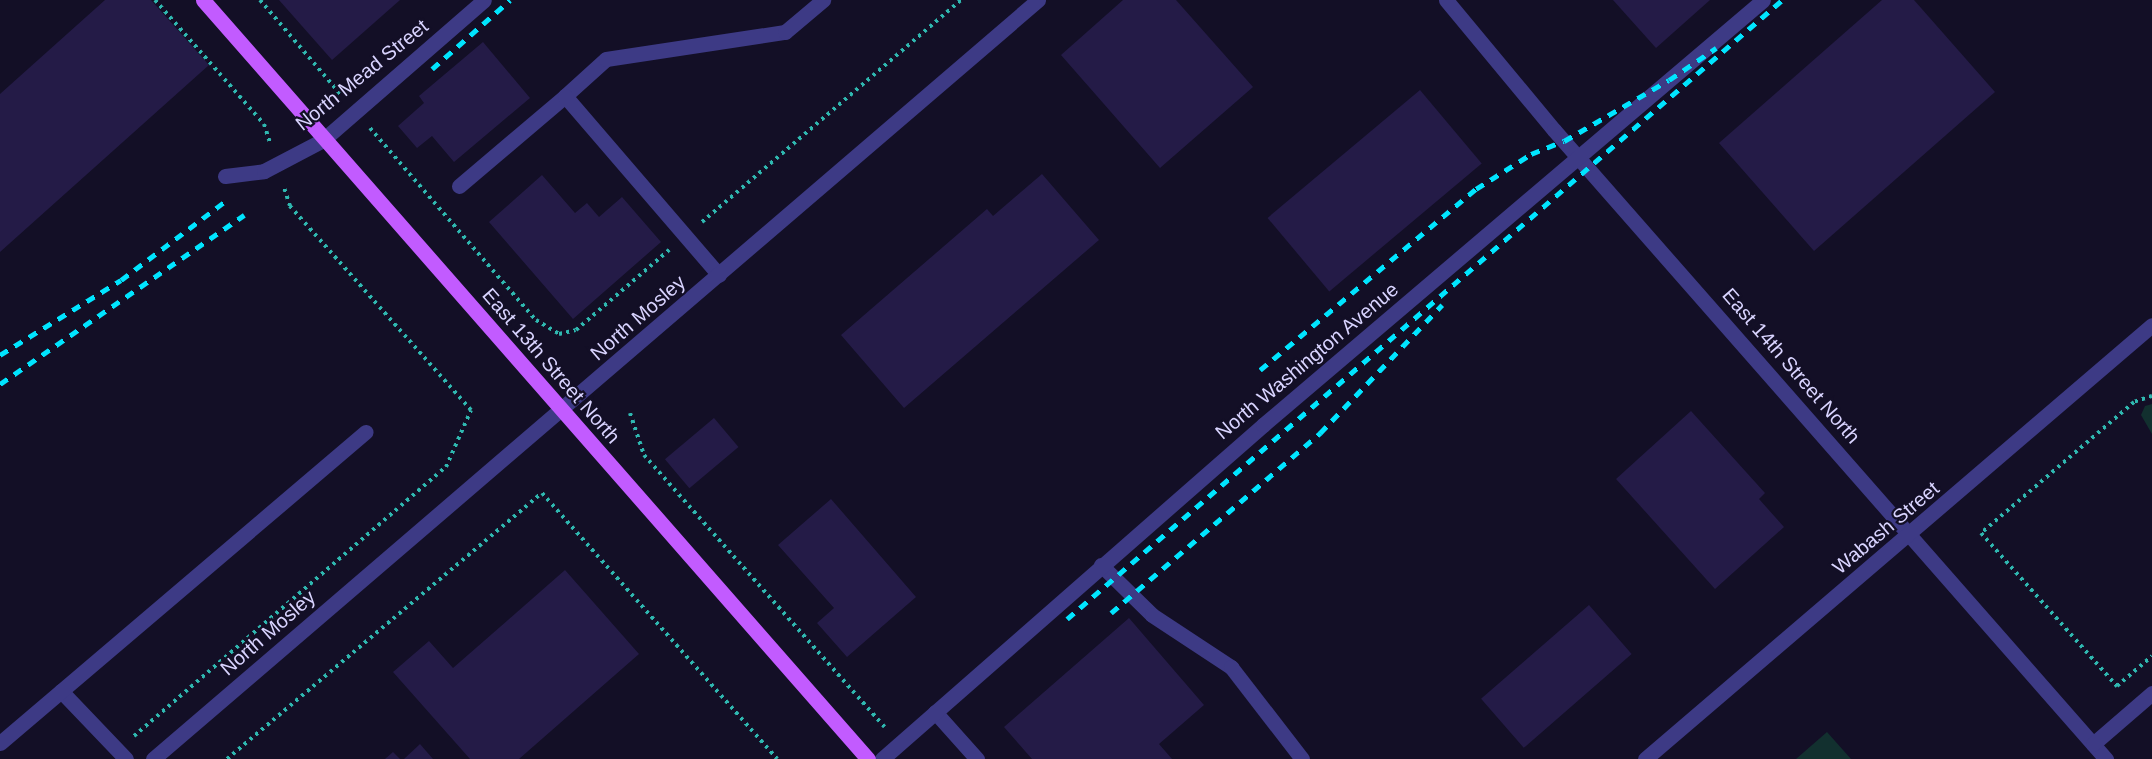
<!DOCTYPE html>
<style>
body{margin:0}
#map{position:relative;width:2152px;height:759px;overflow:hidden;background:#130f26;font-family:Arial,sans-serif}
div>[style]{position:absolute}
.green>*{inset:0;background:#12302f}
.building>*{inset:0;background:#241b47;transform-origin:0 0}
.path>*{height:4px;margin-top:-2px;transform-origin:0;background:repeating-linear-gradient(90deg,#2fb8b0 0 3px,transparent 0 7.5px)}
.minor>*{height:15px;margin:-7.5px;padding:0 7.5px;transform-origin:7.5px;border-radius:7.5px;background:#3d3a85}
.major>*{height:15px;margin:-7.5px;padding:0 7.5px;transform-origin:7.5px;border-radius:7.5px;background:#c25bff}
.rail>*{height:4.5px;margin-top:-2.25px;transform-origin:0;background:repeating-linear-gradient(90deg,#00e5ff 0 9px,transparent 0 17px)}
span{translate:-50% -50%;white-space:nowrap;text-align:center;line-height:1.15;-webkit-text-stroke:4.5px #130f26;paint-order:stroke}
.street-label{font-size:20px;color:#d9d4ff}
</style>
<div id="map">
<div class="green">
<i style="clip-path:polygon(2152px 404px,2152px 434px,2141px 415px,2145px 406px)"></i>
<i style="clip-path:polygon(1827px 732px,1851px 759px,1796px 759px)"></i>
</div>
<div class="building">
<i style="clip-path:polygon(105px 0,151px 0,209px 65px,0 252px,0 94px)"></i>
<i style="clip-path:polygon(279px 0,400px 0,332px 60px)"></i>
<i style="clip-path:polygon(1123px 0,1176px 0,1253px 87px,1160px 168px,1061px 55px)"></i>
<i style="clip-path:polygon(1613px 0,1710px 0,1656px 48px)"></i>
<i style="clip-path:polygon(1882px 0,1914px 0,1995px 92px,1814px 251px,1719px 143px)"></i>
<i style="clip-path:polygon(483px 42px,530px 98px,454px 162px,432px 136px,417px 148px,398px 126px,424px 103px,419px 96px)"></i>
<i style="left:1420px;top:90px;width:96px;height:199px;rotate:50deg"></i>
<i style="clip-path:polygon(1042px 174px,1099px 240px,904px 408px,841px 335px,987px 209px,993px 216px)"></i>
<i style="clip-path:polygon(542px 175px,575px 213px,587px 203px,599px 217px,622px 197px,661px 242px,573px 319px,489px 222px)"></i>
<i style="clip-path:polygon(1691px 411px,1765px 493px,1759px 499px,1784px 527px,1715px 589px,1616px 479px)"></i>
<i style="left:714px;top:418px;width:38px;height:64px;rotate:50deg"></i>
<i style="clip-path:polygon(831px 499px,916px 597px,847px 657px,817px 623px,834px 608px,778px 545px)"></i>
<i style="clip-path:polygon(565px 570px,639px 654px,519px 759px,470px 759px,393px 672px,429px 641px,453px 668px)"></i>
<i style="left:1589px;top:605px;width:65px;height:143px;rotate:49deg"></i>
<i style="clip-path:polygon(1129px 618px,1204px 705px,1159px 744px,1172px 759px,1032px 759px,1004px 727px)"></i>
<i style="clip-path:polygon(420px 744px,433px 759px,404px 759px)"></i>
<i style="clip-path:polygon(393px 752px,400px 759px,385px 759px)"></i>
</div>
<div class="path">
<i style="left:155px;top:0;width:165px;rotate:48.7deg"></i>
<i style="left:264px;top:124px;width:20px;rotate:72deg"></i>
<i style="left:260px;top:0;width:125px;rotate:49.5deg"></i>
<i style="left:370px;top:128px;width:254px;rotate:49.2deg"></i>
<i style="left:536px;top:320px;width:27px;rotate:31deg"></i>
<i style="left:559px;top:334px;width:17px;rotate:-13deg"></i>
<i style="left:576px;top:330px;width:123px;rotate:-40.7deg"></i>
<i style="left:702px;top:222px;width:341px;rotate:-40.6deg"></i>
<i style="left:2152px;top:396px;width:19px;rotate:162deg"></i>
<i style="left:2134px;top:402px;width:201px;rotate:139.4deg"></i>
<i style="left:1981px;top:533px;width:205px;rotate:48.4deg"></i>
<i style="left:2117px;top:686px;width:46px;rotate:-40.6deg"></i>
<i style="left:630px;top:413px;width:44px;rotate:71.6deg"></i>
<i style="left:644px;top:455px;width:363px;rotate:48.5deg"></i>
<i style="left:134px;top:736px;width:412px;rotate:-40.8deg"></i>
<i style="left:446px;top:467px;width:62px;rotate:-66.3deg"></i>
<i style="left:471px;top:410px;width:273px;rotate:-131.6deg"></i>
<i style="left:290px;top:206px;width:22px;rotate:-108deg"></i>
<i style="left:227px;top:759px;width:412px;rotate:-40.2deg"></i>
<i style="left:542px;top:493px;width:355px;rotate:48.5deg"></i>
</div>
<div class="minor">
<i style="left:1446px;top:0;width:169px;rotate:50.3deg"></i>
<i style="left:1554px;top:130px;width:837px;rotate:48.73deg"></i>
<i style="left:565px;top:96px;width:55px;rotate:-42.1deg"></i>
<i style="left:606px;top:59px;width:181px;rotate:-8.6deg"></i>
<i style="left:785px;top:32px;width:50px;rotate:-40.1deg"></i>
<i style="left:225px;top:176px;width:39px;rotate:-7deg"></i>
<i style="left:264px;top:171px;width:67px;rotate:-27.7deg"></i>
<i style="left:323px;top:140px;width:213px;rotate:-41deg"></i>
<i style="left:459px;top:186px;width:139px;rotate:-40.3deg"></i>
<i style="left:565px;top:96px;width:236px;rotate:49.3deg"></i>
<i style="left:1101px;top:565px;width:71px;rotate:44.4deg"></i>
<i style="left:1152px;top:615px;width:95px;rotate:33.4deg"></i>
<i style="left:1231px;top:667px;width:116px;rotate:52.3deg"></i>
<i style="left:61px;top:691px;width:94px;rotate:46.3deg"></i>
<i style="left:935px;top:712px;width:63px;rotate:48.2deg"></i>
<i style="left:0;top:743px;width:480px;rotate:-40.4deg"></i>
<i style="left:2093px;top:744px;width:78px;rotate:-40.8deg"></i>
<i style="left:153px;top:759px;width:1166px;rotate:-40.62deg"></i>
<i style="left:882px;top:759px;width:507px;rotate:-41.24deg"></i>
<i style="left:1263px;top:425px;width:656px;rotate:-40.36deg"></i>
<i style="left:1645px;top:759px;width:667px;rotate:-40.56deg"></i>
</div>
<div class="major">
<i style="left:203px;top:0;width:1009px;rotate:48.78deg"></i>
</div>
<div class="rail">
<i style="left:432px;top:69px;width:104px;rotate:-41.5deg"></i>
<i style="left:0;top:355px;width:142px;rotate:-31.8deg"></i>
<i style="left:121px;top:280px;width:134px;rotate:-37.1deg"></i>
<i style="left:1260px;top:370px;width:282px;rotate:-40deg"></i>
<i style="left:1476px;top:189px;width:65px;rotate:-32.5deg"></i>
<i style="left:1531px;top:154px;width:35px;rotate:-22deg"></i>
<i style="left:1564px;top:141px;width:121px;rotate:-30.2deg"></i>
<i style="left:1669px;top:80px;width:57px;rotate:-34.2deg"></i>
<i style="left:0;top:384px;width:297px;rotate:-34.7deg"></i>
<i style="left:1111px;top:613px;width:276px;rotate:-40.7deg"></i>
<i style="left:1320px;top:433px;width:177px;rotate:-46.4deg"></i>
<i style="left:1067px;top:619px;width:946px;rotate:-40.88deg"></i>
</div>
<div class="street-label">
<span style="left:362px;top:75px;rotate:-39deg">North Mead Street</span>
<span style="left:638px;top:318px;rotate:-41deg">North Mosley</span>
<span style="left:1307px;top:361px;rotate:-40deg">North Washington Avenue</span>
<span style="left:551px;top:366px;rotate:49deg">East 13th Street North</span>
<span style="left:1791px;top:366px;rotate:49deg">East 14th Street North</span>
<span style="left:1886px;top:528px;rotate:-40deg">Wabash Street</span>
<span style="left:268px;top:633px;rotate:-41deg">North Mosley</span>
</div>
</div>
